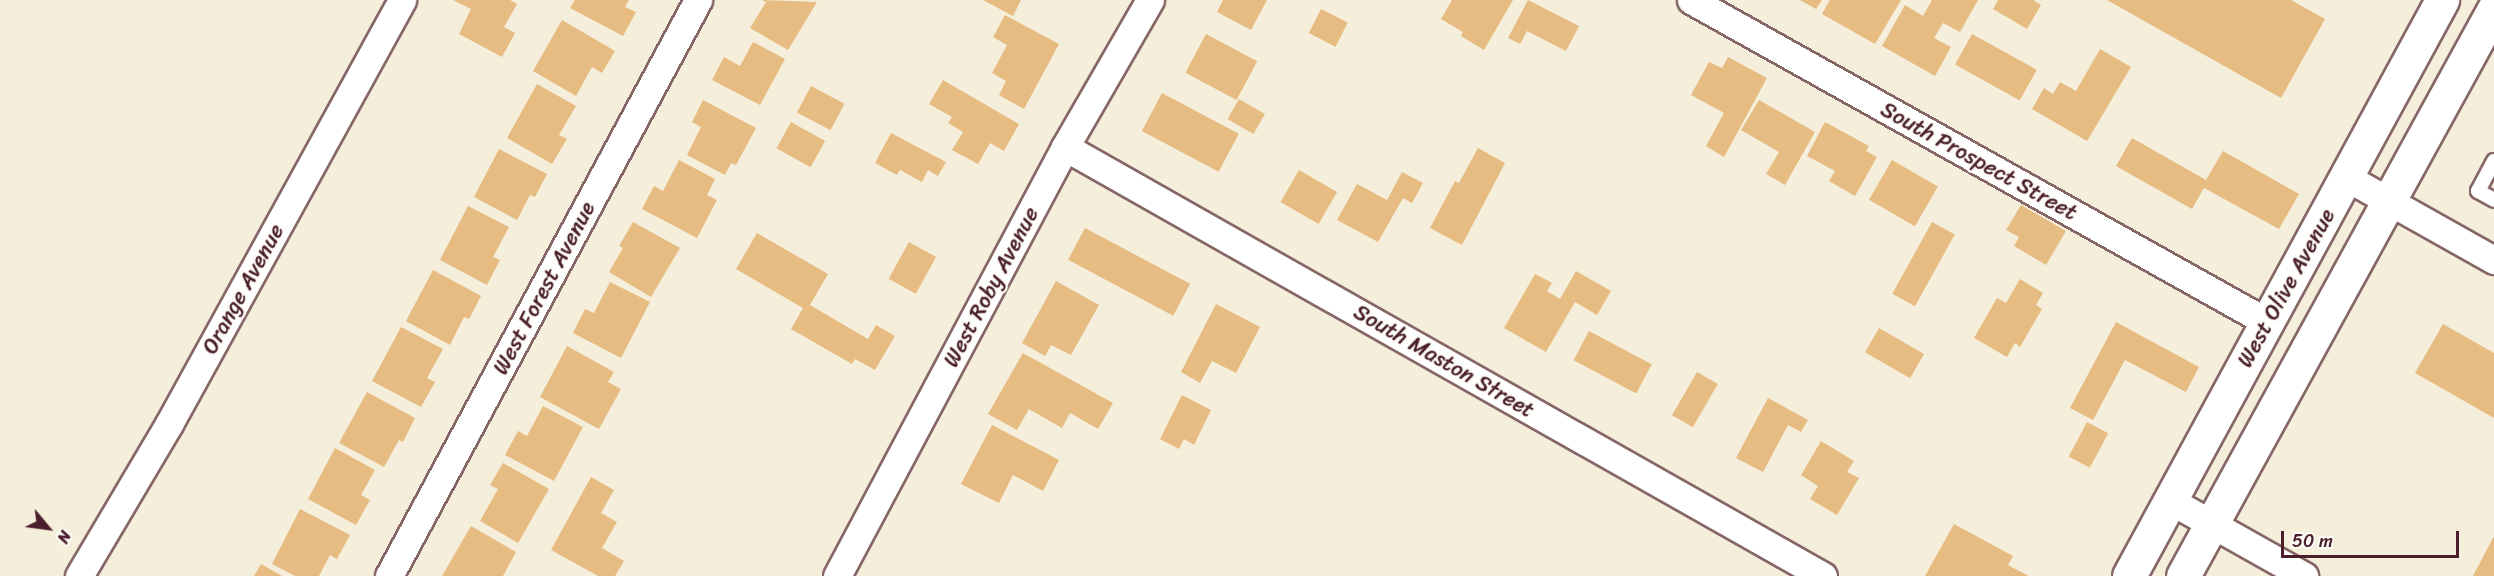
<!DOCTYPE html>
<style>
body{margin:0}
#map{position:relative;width:2494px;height:576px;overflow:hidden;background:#f5eeda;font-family:Sriracha,sans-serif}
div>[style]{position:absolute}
.building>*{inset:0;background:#e6bc83;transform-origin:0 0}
.roads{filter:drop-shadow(2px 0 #866768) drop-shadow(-2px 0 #866768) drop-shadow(0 2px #866768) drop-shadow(0 -2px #866768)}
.service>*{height:14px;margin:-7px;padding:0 7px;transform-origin:7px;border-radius:7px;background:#fff}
.minor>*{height:27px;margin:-13.5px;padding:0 13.5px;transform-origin:13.5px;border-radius:13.5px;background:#fff}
.secondary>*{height:33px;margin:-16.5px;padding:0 16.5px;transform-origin:16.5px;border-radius:16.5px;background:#fff}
span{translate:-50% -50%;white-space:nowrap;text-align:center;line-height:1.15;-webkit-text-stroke:4.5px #fdfcf7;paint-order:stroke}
.street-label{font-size:22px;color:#4a1f2b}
.north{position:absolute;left:18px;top:498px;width:60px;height:60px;-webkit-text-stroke:4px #fdfcf7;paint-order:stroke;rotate:119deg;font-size:16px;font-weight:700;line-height:24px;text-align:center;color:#4a1f2b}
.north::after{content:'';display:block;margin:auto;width:21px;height:27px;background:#4a1f2b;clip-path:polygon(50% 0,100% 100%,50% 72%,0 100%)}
.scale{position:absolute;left:2281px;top:531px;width:178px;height:27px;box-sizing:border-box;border:3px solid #4a1f2b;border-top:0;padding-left:8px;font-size:18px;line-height:21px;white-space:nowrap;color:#4a1f2b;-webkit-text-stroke:4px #fdfcf7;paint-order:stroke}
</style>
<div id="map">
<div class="building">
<i style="clip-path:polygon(453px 0,510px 0,517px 4px,504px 27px,515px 33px,502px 57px,459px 34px,471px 9px)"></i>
<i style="clip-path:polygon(575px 0,629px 0,625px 7px,636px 12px,623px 36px,570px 8px)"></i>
<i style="clip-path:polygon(762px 0,817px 2px,788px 50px,750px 28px,766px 2px)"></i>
<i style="clip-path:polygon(983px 0,1021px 0,1013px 16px)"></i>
<i style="clip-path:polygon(1223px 0,1267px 0,1251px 30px,1217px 12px)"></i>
<i style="clip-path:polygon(1452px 0,1513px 0,1484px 50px,1461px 36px,1463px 32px,1441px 19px)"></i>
<i style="clip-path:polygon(1528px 0,1579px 26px,1566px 51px,1527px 31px,1520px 44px,1508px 38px)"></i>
<i style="clip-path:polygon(1800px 0,1822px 0,1816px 9px)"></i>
<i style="clip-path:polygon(1830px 0,1901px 0,1875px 44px,1822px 14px)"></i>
<i style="clip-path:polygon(1932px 0,1978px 0,1960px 32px,1943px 23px,1934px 38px,1951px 47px,1935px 76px,1882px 46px,1905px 5px,1923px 16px)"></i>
<i style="clip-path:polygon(1998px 0,2033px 0,2041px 5px,2027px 29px,1993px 9px)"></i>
<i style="clip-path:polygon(2107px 0,2291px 0,2325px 19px,2281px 98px)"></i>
<i style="left:1321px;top:9px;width:30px;height:27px;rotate:27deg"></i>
<i style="clip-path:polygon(1005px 15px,1059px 44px,1024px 109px,999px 95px,1006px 81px,992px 73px,1007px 45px,993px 37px)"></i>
<i style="clip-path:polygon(562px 20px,615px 51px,602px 73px,592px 67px,576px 96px,533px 71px)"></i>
<i style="left:1206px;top:34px;width:58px;height:44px;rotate:28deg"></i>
<i style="left:1972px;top:34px;width:74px;height:35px;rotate:29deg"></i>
<i style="clip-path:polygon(753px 42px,785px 59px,760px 105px,712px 80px,724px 57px,740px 66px)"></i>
<i style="clip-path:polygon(2100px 49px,2131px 67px,2087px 141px,2032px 109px,2044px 88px,2053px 94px,2060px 82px,2076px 91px)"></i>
<i style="clip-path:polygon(1728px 57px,1767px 78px,1724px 157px,1706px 146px,1724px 113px,1691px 95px,1709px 62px,1722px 68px)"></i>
<i style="clip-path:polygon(943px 80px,1019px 124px,1004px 151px,990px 143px,978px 164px,952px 150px,963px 132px,948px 123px,952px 117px,929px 104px)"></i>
<i style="clip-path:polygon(537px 84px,576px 106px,559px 135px,567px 139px,552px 164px,507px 138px)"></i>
<i style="left:811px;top:86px;width:38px;height:30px;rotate:28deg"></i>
<i style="left:1162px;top:93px;width:87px;height:43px;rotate:28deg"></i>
<i style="left:1239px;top:99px;width:30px;height:23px;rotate:30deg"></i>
<i style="clip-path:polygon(703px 100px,756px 128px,736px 165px,731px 163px,725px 175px,687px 155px,701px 127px,692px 122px)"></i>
<i style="clip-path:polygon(1759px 100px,1815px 132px,1785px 185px,1766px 174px,1779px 152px,1741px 130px)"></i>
<i style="left:791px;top:122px;width:39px;height:30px;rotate:29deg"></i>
<i style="clip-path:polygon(1825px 122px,1869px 146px,1866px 151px,1877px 157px,1855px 196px,1829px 181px,1835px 171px,1807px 156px)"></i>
<i style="clip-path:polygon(891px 133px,946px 162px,938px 176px,928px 170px,922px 182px,900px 170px,897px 175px,875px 163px)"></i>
<i style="clip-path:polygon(2132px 138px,2206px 180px,2223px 151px,2299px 194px,2279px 229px,2204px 188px,2192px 209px,2116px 166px)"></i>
<i style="clip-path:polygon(1478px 148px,1505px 163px,1462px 245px,1430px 228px,1455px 181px,1459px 183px)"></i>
<i style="clip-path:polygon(499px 149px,547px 174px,535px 197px,530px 195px,517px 220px,474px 197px)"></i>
<i style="clip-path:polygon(679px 160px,715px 179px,707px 195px,717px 200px,697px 238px,642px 209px,654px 186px,663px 191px)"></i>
<i style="left:1892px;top:160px;width:53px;height:46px;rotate:30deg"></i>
<i style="left:1299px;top:170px;width:44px;height:37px;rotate:30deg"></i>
<i style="clip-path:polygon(1402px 172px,1423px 183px,1412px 203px,1403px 198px,1378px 242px,1337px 220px,1357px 184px,1387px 200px)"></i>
<i style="clip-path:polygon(2021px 205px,2066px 231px,2046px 265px,2014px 246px,2019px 237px,2006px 230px)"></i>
<i style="clip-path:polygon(468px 206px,509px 227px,493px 257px,500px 260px,487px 285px,440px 260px)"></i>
<i style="clip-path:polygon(633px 222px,680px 248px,651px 297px,609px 272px,623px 248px,619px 246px)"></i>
<i style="left:1932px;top:222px;width:26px;height:82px;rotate:29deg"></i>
<i style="left:1085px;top:228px;width:119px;height:36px;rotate:28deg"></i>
<i style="clip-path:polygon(757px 233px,828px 274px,810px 305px,868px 339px,876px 325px,895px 336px,875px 370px,855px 359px,852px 364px,791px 329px,803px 308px,736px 269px)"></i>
<i style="left:909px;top:242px;width:31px;height:42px;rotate:29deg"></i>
<i style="clip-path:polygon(433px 270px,481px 296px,469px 319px,464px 317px,450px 345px,406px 321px)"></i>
<i style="clip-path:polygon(1576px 271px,1611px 291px,1597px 315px,1575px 302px,1546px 352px,1504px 328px,1535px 274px,1552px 283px,1547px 291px,1560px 299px)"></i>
<i style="clip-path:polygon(2020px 279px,2043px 293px,2036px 305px,2042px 309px,2020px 347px,2015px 343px,2007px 357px,1974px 338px,1997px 298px,2006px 303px)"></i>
<i style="clip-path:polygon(1056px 281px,1099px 305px,1071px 355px,1051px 345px,1045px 356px,1022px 343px)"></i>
<i style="clip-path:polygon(610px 282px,650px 302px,621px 358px,573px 333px,585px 309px,594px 313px)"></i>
<i style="clip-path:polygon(1216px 304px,1260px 327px,1236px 373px,1212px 361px,1200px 383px,1181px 372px)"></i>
<i style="clip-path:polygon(2116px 322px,2199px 367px,2186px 392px,2125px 360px,2093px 420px,2070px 408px)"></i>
<i style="clip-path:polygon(2443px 324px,2494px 353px,2494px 418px,2415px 373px)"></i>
<i style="clip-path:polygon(401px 327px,443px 349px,427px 378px,435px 382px,421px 407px,372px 381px)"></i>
<i style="left:1879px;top:328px;width:52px;height:28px;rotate:30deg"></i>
<i style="left:1589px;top:331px;width:71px;height:33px;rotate:28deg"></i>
<i style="clip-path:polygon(567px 346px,614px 372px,608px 382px,621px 389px,599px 429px,540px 397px)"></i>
<i style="clip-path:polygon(1023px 353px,1113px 403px,1098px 429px,1070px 413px,1062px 428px,1029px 409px,1017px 430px,988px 414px)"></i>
<i style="left:1697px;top:372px;width:24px;height:50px;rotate:30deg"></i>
<i style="clip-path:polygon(367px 392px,415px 418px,403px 442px,399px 440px,384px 467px,339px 443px)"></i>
<i style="clip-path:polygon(1182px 395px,1211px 410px,1194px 445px,1184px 439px,1179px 449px,1160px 439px)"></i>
<i style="clip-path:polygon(1768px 398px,1808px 420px,1801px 432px,1788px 425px,1763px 472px,1736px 458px)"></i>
<i style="clip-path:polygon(543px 406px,583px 427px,554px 481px,505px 455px,518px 431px,527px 436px)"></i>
<i style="left:2087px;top:422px;width:24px;height:39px;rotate:28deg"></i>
<i style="clip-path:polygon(992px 425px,1059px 460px,1043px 491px,1013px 475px,999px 503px,961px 484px)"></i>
<i style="clip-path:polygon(1821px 441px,1854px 461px,1847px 472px,1859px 478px,1837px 515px,1810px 499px,1818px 486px,1801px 475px)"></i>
<i style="clip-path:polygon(335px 448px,375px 470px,361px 495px,370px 500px,356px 525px,308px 499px)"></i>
<i style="clip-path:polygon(503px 463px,549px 489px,518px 543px,480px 521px,498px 489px,490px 485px)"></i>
<i style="clip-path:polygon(591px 477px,614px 490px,601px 513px,617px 522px,602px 548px,624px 561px,615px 576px,598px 576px,551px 550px)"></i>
<i style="clip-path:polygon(300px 509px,350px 535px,337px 559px,330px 555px,319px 576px,295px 576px,272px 564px)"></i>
<i style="clip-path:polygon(1954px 524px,2013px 556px,2008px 565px,2029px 576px,1925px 576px)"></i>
<i style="clip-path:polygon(471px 526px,516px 552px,503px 576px,442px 576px)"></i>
<i style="clip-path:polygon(2494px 536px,2494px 576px,2473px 576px)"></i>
<i style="clip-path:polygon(261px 564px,282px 576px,254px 576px)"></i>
</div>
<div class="roads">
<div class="service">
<i style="left:2494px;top:161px;width:34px;rotate:118deg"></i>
<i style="left:2478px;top:191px;width:18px;rotate:29deg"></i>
</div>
<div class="minor">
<i style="left:1691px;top:0;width:660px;rotate:29.21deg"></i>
<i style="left:1065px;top:147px;width:871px;rotate:29.51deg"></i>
<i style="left:2346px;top:177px;width:170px;rotate:29.3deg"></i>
<i style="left:2171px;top:501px;width:153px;rotate:29.4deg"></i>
<i style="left:79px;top:576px;width:177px;rotate:-59.4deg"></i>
<i style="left:169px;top:424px;width:484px;rotate:-61.2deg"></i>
<i style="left:389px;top:576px;width:654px;rotate:-61.79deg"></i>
<i style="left:837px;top:576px;width:486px;rotate:-62deg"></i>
<i style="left:1065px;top:147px;width:170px;rotate:-60deg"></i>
</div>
<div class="secondary">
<i style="left:2129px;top:576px;width:656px;rotate:-61.48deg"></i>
<i style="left:2183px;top:576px;width:647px;rotate:-61.26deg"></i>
</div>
</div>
<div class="street-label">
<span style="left:1979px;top:161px;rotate:29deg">South Prospect Street</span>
<span style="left:991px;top:287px;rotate:-62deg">West Roby Avenue</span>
<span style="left:544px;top:288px;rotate:-62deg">West Forest Avenue</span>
<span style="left:2286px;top:288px;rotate:-61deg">West Olive Avenue</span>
<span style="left:243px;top:289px;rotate:-61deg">Orange Avenue</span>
<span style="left:1444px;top:361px;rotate:30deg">South Maston Street</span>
</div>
<div class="north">N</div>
<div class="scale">50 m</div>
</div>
